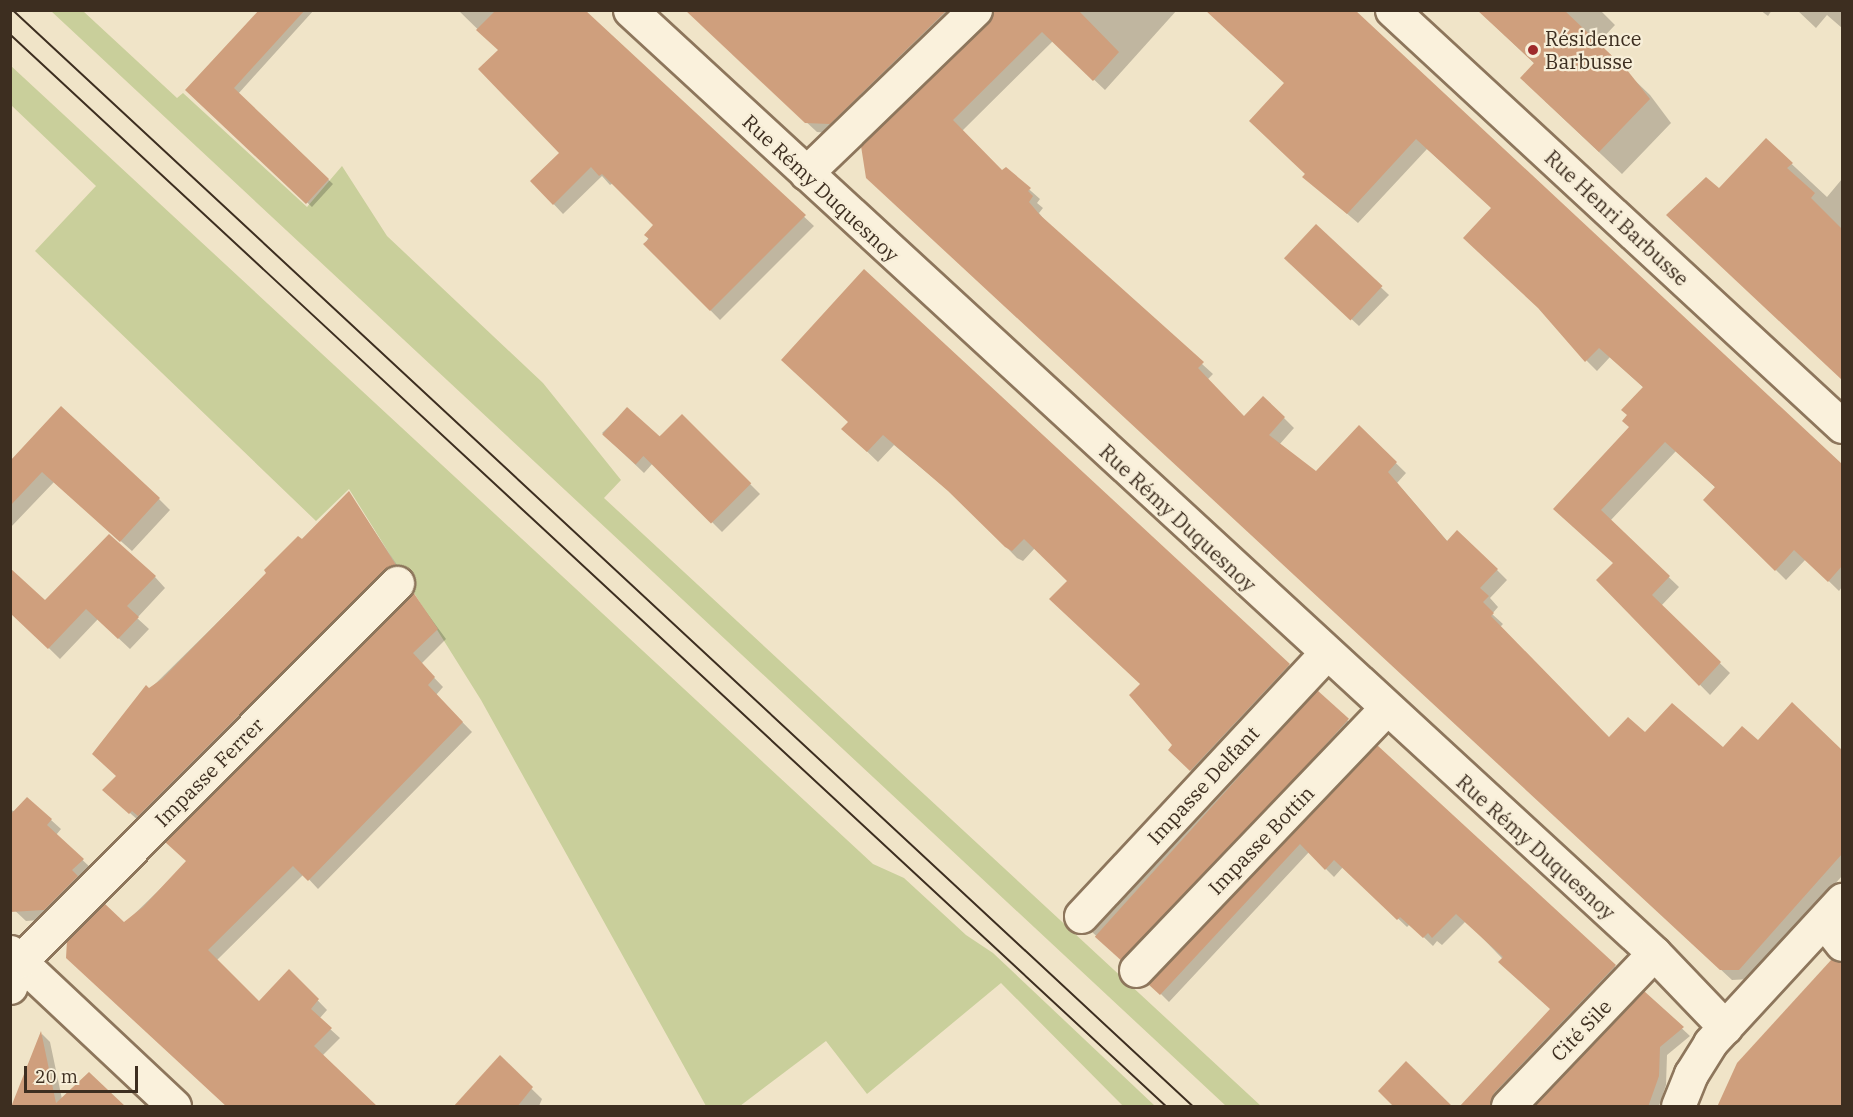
<!DOCTYPE html>
<meta charset="utf-8">
<style>
body{margin:0}
#map{position:relative;width:1853px;height:1117px;overflow:hidden;background:#f0e4c8;font-family:"IBM Plex Serif",serif}
div>[style]{position:absolute}
.green>*{inset:0;background:#c9cf9b}
.shadow>*{inset:0;background:#0003;transform-origin:0 0}
.building>*{inset:0;background:#cf9f7d;transform-origin:0 0}
.roads{filter:drop-shadow(2px 0 #8d765c) drop-shadow(-2px 0 #8d765c) drop-shadow(0 2px #8d765c) drop-shadow(0 -2px #8d765c)}
.minor>*{height:33px;margin:-16.5px;padding:0 16.5px;transform-origin:16.5px;border-radius:16.5px;background:#faf1dc}
.tram>*{height:1.5px;margin:-0.75px;padding:0 0.75px;transform-origin:0.75px;border-radius:0.75px;background:#3d2e20}
.dots>*{width:16px;height:16px;translate:-50% -50%;box-sizing:border-box;border:3px solid #f7eed8;border-radius:50%}
span{translate:-50% -50%;white-space:nowrap;text-align:center;line-height:1.15;-webkit-text-stroke:4.5px #f7eed8;paint-order:stroke}
.poi-label{font-size:20px;color:#3d2e20}
.left{translate:0 -50%;text-align:left}
.street-label{font-size:20px;color:#3d2e20}
.frame{position:absolute;inset:0;border:12px solid #3d2e20;pointer-events:none}
.scale{position:absolute;left:24px;top:1066px;width:114px;height:27px;box-sizing:border-box;border:3px solid #3d2e20;border-top:0;padding-left:8px;font-size:18px;line-height:21px;white-space:nowrap;color:#3d2e20;-webkit-text-stroke:4px #f7eed8;paint-order:stroke}
</style>
<div id="map">
<div class="green">
<i style="clip-path:polygon(51px 11px,83px 11px,177px 98px,183px 93px,307px 207px,342px 166px,387px 236px,543px 383px,621px 480px,604px 498px,1261px 1106px,1226px 1106px)"></i>
<i style="clip-path:polygon(10px 65px,873px 864px,904px 878px,966px 935px,993px 953px,1155px 1106px,1123px 1106px,1001px 983px,867px 1094px,826px 1041px,740px 1106px,706px 1106px,481px 700px,349px 489px,316px 521px,35px 251px,96px 186px,11px 105px)"></i>
</div>
<div class="shadow">
<i style="clip-path:polygon(261px 10px,314px 10px,238px 94px,333px 184px,312px 207px,187px 90px)"></i>
<i style="clip-path:polygon(458px 10px,582px 10px,814px 226px,720px 320px,645px 244px,655px 225px,613px 183px,610px 185px,602px 176px,563px 214px,532px 181px,561px 153px,500px 51px)"></i>
<i style="clip-path:polygon(686px 10px,968px 10px,840px 134px,817px 132px)"></i>
<i style="clip-path:polygon(993px 10px,1177px 10px,1105px 90px,1053px 41px,962px 131px,1002px 172px,1006px 169px,1040px 199px,1037px 203px,1043px 208px,1039px 213px,1047px 223px,1213px 374px,1207px 380px,1244px 418px,1284px 418px,1294px 428px,1279px 445px,1316px 473px,1359px 427px,1406px 473px,1397px 483px,1448px 542px,1497px 570px,1507px 580px,1490px 598px,1498px 607px,1492px 614px,1503px 624px,1500px 627px,1609px 739px,1645px 734px,1723px 749px,1758px 742px,1792px 705px,1842px 751px,1842px 876px,1750px 979px,1732px 980px,878px 188px,989px 24px)"></i>
<i style="clip-path:polygon(1352px 10px,1842px 465px,1842px 587px,1839px 591px,1806px 559px,1786px 580px,1705px 500px,1716px 488px,1676px 451px,1610px 521px,1679px 587px,1661px 606px,1730px 673px,1710px 695px,1598px 580px,1615px 563px,1566px 519px,1631px 427px,1644px 388px,1610px 357px,1597px 371px,1587px 361px,1543px 312px,1493px 208px,1427px 149px,1358px 223px,1304px 177px)"></i>
<i style="clip-path:polygon(1478px 10px,1600px 10px,1615px 25px,1597px 44px,1650px 95px,1671px 123px,1622px 174px,1545px 101px,1535px 64px)"></i>
<i style="clip-path:polygon(1760px 10px,1772px 10px,1768px 16px)"></i>
<i style="clip-path:polygon(1797px 10px,1842px 10px,1842px 28px,1827px 15px,1816px 28px)"></i>
<i style="clip-path:polygon(1766px 140px,1827px 197px,1842px 179px,1842px 378px,1678px 225px,1719px 190px)"></i>
<i style="clip-path:polygon(1316px 226px,1389px 295px,1359px 326px,1294px 266px)"></i>
<i style="clip-path:polygon(864px 272px,1300px 676px,1202px 781px,1170px 750px,1174px 745px,1141px 684px,1069px 581px,1035px 548px,1023px 561px,1017px 558px,961px 501px,894px 445px,878px 462px,854px 439px,849px 422px)"></i>
<i style="clip-path:polygon(627px 409px,661px 439px,682px 416px,760px 494px,722px 532px,653px 463px,644px 473px,602px 433px)"></i>
<i style="clip-path:polygon(10px 463px,159px 499px,170px 510px,132px 551px,54px 482px,10px 528px)"></i>
<i style="clip-path:polygon(349px 493px,403px 574px,139px 821px,113px 798px,149px 690px)"></i>
<i style="clip-path:polygon(155px 577px,165px 588px,137px 618px,149px 629px,130px 649px,98px 619px,60px 659px,10px 610px)"></i>
<i style="clip-path:polygon(413px 594px,446px 639px,421px 664px,443px 687px,436px 695px,472px 732px,318px 889px,304px 874px,216px 961px,259px 1003px,289px 971px,327px 1010px,319px 1019px,340px 1038px,322px 1056px,124px 924px,188px 862px)"></i>
<i style="left:1317px;top:692px;width:49px;height:329px;rotate:43deg"></i>
<i style="clip-path:polygon(1377px 747px,1624px 975px,1500px 1106px,1462px 1106px,1552px 1010px,1466px 921px,1442px 945px,1437px 941px,1433px 946px,1410px 924px,1407px 927px,1343px 867px,1334px 877px,1309px 852px,1169px 1002px,1159px 992px)"></i>
<i style="clip-path:polygon(10px 810px,51px 820px,61px 829px,56px 835px,92px 869px,54px 919px,26px 921px,10px 906px)"></i>
<i style="clip-path:polygon(1833px 961px,1842px 964px,1842px 1106px,1719px 1106px,1739px 1064px)"></i>
<i style="clip-path:polygon(1644px 993px,1690px 1036px,1667px 1055px,1666px 1085px,1659px 1106px,1533px 1106px)"></i>
<i style="clip-path:polygon(42px 1034px,50px 1042px,62px 1099px,124px 1106px,14px 1106px)"></i>
<i style="clip-path:polygon(500px 1058px,542px 1099px,539px 1106px,479px 1106px)"></i>
</div>
<div class="building">
<i style="clip-path:polygon(259px 10px,305px 10px,234px 88px,329px 179px,306px 204px,185px 90px)"></i>
<i style="clip-path:polygon(496px 10px,585px 10px,806px 215px,710px 311px,643px 244px,649px 239px,644px 235px,653px 225px,602px 174px,599px 176px,591px 167px,553px 205px,530px 181px,559px 153px,478px 69px,498px 50px,476px 30px)"></i>
<i style="clip-path:polygon(685px 10px,947px 10px,830px 124px,805px 123px)"></i>
<i style="clip-path:polygon(993px 10px,1078px 10px,1119px 52px,1093px 81px,1042px 32px,953px 120px,1002px 170px,1006px 167px,1031px 188px,1028px 191px,1033px 196px,1029px 202px,1040px 215px,1204px 362px,1198px 368px,1244px 416px,1263px 396px,1285px 417px,1269px 435px,1316px 471px,1359px 425px,1397px 462px,1388px 472px,1447px 541px,1457px 530px,1498px 569px,1480px 588px,1489px 596px,1483px 602px,1494px 613px,1491px 616px,1609px 737px,1628px 717px,1645px 732px,1672px 703px,1723px 747px,1742px 726px,1758px 740px,1792px 702px,1842px 750px,1842px 854px,1739px 970px,1720px 970px,866px 178px,861px 146px,988px 23px)"></i>
<i style="clip-path:polygon(1205px 10px,1355px 10px,1842px 464px,1842px 566px,1828px 582px,1794px 550px,1775px 571px,1703px 500px,1715px 487px,1665px 442px,1601px 510px,1670px 576px,1652px 595px,1721px 662px,1699px 686px,1596px 580px,1613px 563px,1553px 509px,1629px 427px,1622px 421px,1627px 415px,1621px 410px,1643px 387px,1599px 348px,1585px 362px,1538px 308px,1463px 238px,1491px 208px,1416px 139px,1347px 214px,1302px 177px,1305px 174px,1249px 121px,1284px 83px)"></i>
<i style="clip-path:polygon(1477px 10px,1564px 10px,1627px 70px,1650px 99px,1599px 152px,1520px 78px,1534px 63px)"></i>
<i style="clip-path:polygon(1766px 138px,1793px 163px,1787px 168px,1815px 193px,1811px 198px,1842px 229px,1842px 380px,1666px 215px,1706px 177px,1719px 188px)"></i>
<i style="left:1316px;top:224px;width:91px;height:47px;rotate:43deg"></i>
<i style="clip-path:polygon(864px 269px,1290px 664px,1190px 771px,1168px 750px,1172px 745px,1129px 695px,1140px 684px,1049px 599px,1067px 581px,1024px 539px,1012px 551px,1005px 547px,948px 491px,883px 435px,867px 452px,841px 429px,848px 422px,781px 360px)"></i>
<i style="clip-path:polygon(61px 406px,160px 498px,120px 542px,42px 472px,10px 506px,10px 461px)"></i>
<i style="left:627px;top:407px;width:45px;height:37px;rotate:42deg"></i>
<i style="left:682px;top:414px;width:98px;height:57px;rotate:45deg"></i>
<i style="clip-path:polygon(349px 491px,396px 565px,384px 570px,138px 816px,132px 811px,129px 814px,102px 790px,116px 776px,92px 754px,146px 685px,149px 688px,162px 679px,266px 573px,264px 570px,298px 536px,302px 539px)"></i>
<i style="clip-path:polygon(109px 534px,156px 576px,127px 606px,139px 617px,118px 639px,86px 609px,48px 649px,10px 613px,10px 568px,45px 600px)"></i>
<i style="clip-path:polygon(413px 592px,438px 629px,413px 653px,435px 677px,428px 685px,463px 722px,308px 881px,293px 866px,208px 950px,259px 1001px,289px 969px,319px 999px,311px 1009px,332px 1028px,314px 1046px,378px 1107px,227px 1107px,66px 958px,67px 940px,104px 903px,124px 922px,143px 907px,186px 861px,165px 842px)"></i>
<i style="left:1317px;top:690px;width:43px;height:332px;rotate:42deg"></i>
<i style="clip-path:polygon(1377px 745px,1616px 965px,1494px 1093px,1490px 1107px,1459px 1107px,1550px 1009px,1498px 962px,1503px 957px,1456px 914px,1432px 938px,1428px 933px,1423px 938px,1400px 917px,1397px 920px,1334px 860px,1325px 870px,1300px 844px,1160px 995px,1148px 984px)"></i>
<i style="clip-path:polygon(27px 797px,52px 819px,47px 825px,84px 859px,72px 870px,78px 876px,44px 910px,10px 912px,10px 815px)"></i>
<i style="clip-path:polygon(1832px 959px,1842px 962px,1842px 1107px,1717px 1107px,1737px 1063px)"></i>
<i style="clip-path:polygon(1644px 991px,1684px 1027px,1660px 1047px,1659px 1076px,1648px 1107px,1533px 1107px)"></i>
<i style="clip-path:polygon(41px 1031px,56px 1103px,89px 1072px,126px 1107px,11px 1107px)"></i>
<i style="clip-path:polygon(500px 1055px,533px 1087px,517px 1107px,453px 1107px)"></i>
<i style="clip-path:polygon(1406px 1061px,1453px 1107px,1394px 1107px,1378px 1091px)"></i>
</div>
<div class="roads">
<div class="minor">
<i style="left:630px;top:10px;width:1392px;rotate:42.64deg"></i>
<i style="left:1654px;top:953px;width:103px;rotate:46.2deg"></i>
<i style="left:1392px;top:10px;width:613px;rotate:42.75deg"></i>
<i style="left:806px;top:173px;width:235px;rotate:-44deg"></i>
<i style="left:1081px;top:916px;width:359px;rotate:-47deg"></i>
<i style="left:1824px;top:921px;width:29px;rotate:52deg"></i>
<i style="left:10px;top:952px;width:225px;rotate:43.2deg"></i>
<i style="left:1136px;top:970px;width:361px;rotate:-46.3deg"></i>
<i style="left:10px;top:987px;width:28px;rotate:-69deg"></i>
<i style="left:20px;top:961px;width:534px;rotate:-45.08deg"></i>
<i style="left:1508px;top:1106px;width:211px;rotate:-46.3deg"></i>
<i style="left:1678px;top:1106px;width:35px;rotate:-68deg"></i>
<i style="left:1691px;top:1074px;width:36px;rotate:-58deg"></i>
<i style="left:1710px;top:1043px;width:195px;rotate:-47.3deg"></i>
</div>
</div>
<div class="tram">
<i style="left:13px;top:10px;width:1610px;rotate:42.89deg"></i>
<i style="left:10px;top:34px;width:1577px;rotate:42.84deg"></i>
</div>
<div class="dots">
<i style="left:1533px;top:50px;background:#9e2a2b"></i>
</div>
<div class="poi-label">
<span class="left" style="left:1545px;top:50px">Résidence<br>Barbusse</span>
</div>
<div class="street-label">
<span style="left:821px;top:188px;rotate:43deg">Rue Rémy Duquesnoy</span>
<span style="left:1617px;top:218px;rotate:43deg">Rue Henri Barbusse</span>
<span style="left:1178px;top:518px;rotate:43deg">Rue Rémy Duquesnoy</span>
<span style="left:209px;top:772px;rotate:-45deg">Impasse Ferrer</span>
<span style="left:1203px;top:785px;rotate:-47deg">Impasse Delfant</span>
<span style="left:1261px;top:840px;rotate:-46deg">Impasse Bottin</span>
<span style="left:1536px;top:847px;rotate:42deg">Rue Rémy Duquesnoy</span>
<span style="left:1581px;top:1030px;rotate:-46deg">Cité Sile</span>
</div>
<div class="frame"></div>
<div class="scale">20 m</div>
</div>
